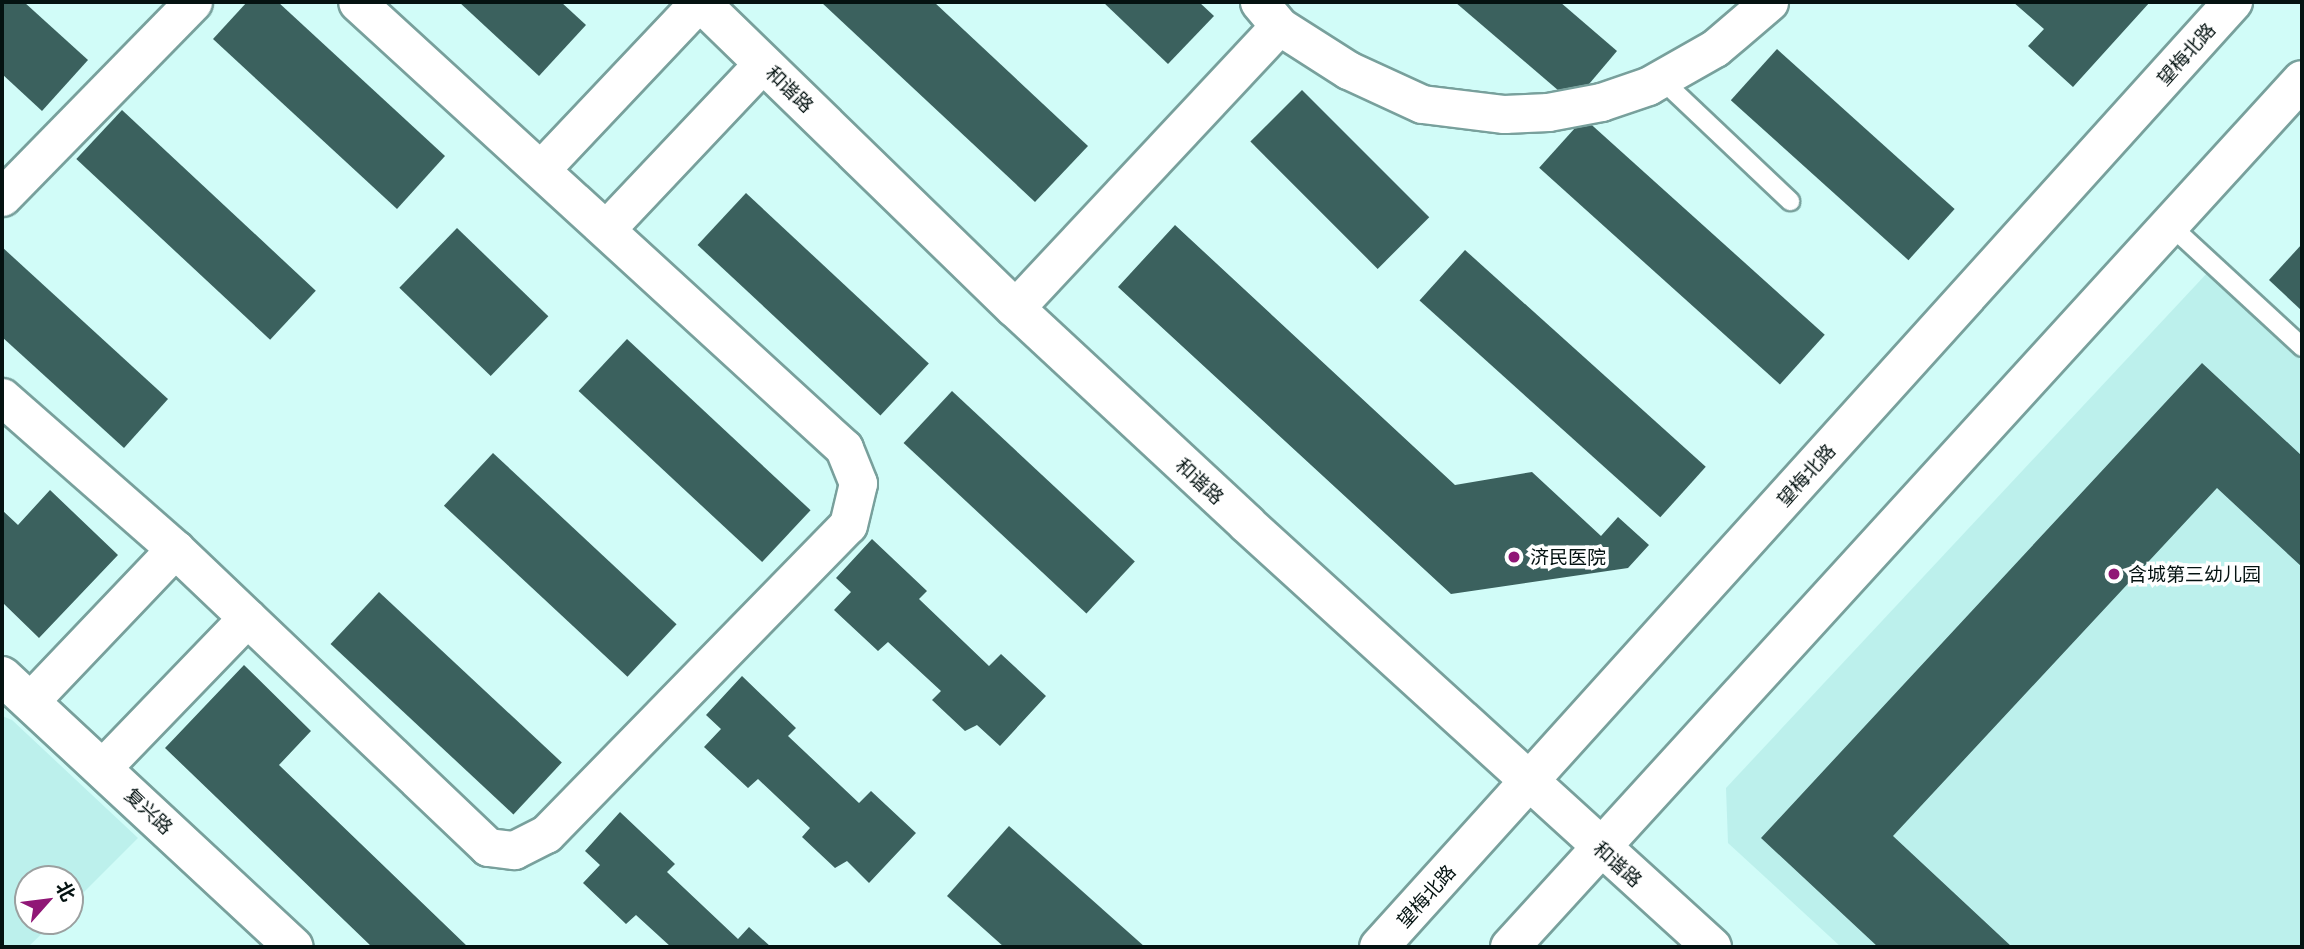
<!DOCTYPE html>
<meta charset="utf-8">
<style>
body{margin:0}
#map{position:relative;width:2304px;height:949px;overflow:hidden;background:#d1fcf8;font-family:Commissioner,"Noto Sans SC",sans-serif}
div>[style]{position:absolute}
.built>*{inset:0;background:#bcf0ec}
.building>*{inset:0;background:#3b615e;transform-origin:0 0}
.roads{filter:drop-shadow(2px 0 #78a09c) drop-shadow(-2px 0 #78a09c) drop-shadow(0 2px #78a09c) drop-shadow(0 -2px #78a09c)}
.service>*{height:18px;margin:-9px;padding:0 9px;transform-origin:9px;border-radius:9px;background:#fff}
.minor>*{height:37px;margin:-18.5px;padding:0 18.5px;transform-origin:18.5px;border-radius:18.5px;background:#fff}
.tertiary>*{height:38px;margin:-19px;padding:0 19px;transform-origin:19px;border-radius:19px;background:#fff}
.secondary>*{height:38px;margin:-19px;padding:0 19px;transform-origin:19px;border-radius:19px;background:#fff}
.dots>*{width:19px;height:19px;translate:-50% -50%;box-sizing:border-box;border:4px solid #fff;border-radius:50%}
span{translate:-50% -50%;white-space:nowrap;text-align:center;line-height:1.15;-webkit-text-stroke:7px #fff;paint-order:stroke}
.street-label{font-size:19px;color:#041211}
.poi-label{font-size:19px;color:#041211}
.left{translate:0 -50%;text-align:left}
.frame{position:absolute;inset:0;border:4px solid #041211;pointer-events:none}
.north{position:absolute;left:14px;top:865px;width:70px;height:70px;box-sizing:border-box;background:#fff;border:2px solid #9ba0a0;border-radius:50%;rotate:62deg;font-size:19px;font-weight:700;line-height:28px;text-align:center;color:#041211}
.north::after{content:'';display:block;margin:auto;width:24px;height:32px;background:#901776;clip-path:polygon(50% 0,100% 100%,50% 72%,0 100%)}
</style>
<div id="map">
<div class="built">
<i style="clip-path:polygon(2209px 271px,2302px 361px,2302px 947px,1841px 947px,1728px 843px,1726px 788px)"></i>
<i style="clip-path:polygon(2px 716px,12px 720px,138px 838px,70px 906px,70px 879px,28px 879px,28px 921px,55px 921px,28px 947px,2px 947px)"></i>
</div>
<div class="building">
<i style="clip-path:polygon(2px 2px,24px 2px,88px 60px,42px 111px,2px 74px)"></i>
<i style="clip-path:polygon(247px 2px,278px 2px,445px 156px,397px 209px,213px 39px)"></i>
<i style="clip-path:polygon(459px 2px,561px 2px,586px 25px,539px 76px)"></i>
<i style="clip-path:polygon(821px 2px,934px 2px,1088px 146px,1035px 202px)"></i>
<i style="clip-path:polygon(1103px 2px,1199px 2px,1214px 16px,1168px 64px)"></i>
<i style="clip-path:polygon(1455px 2px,1560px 2px,1617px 51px,1573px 103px)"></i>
<i style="clip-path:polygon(2013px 2px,2150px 2px,2073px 87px,2028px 46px,2044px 29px)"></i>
<i style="left:1777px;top:49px;width:239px;height:69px;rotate:42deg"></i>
<i style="left:1302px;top:90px;width:180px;height:73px;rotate:45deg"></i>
<i style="left:122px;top:110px;width:265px;height:67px;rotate:43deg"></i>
<i style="left:1584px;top:118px;width:324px;height:67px;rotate:42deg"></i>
<i style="left:746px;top:193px;width:250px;height:71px;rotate:43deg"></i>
<i style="clip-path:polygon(1175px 225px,1455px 485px,1532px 472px,1601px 536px,1618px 517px,1649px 545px,1628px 568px,1451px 594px,1118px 287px)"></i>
<i style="left:457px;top:228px;width:127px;height:83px;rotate:44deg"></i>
<i style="clip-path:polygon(2302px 244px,2302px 311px,2269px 280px)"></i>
<i style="clip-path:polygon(2px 247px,168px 399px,124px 448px,2px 337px)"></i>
<i style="left:1465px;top:250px;width:324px;height:68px;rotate:42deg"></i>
<i style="left:627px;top:339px;width:251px;height:71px;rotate:43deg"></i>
<i style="clip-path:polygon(2202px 363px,2302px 456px,2302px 567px,2217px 488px,1893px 836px,2012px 947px,1878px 947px,1761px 838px)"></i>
<i style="left:952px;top:391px;width:250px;height:71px;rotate:43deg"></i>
<i style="left:493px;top:453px;width:251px;height:72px;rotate:43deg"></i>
<i style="clip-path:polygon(50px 490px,118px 555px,39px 638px,2px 602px,2px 510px,18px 525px)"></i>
<i style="clip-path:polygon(872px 539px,927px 591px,919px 599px,989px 666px,1001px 654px,1046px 696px,1000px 746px,977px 725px,965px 731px,932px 700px,941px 691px,888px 642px,878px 651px,834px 610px,851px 592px,836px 578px)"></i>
<i style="left:379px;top:592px;width:250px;height:71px;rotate:43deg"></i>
<i style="clip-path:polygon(244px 665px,311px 731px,279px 765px,468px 947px,372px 947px,165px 748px)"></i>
<i style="clip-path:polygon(742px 676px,796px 728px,788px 736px,859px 803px,871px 791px,916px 833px,869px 883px,847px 861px,835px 868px,802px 837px,810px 828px,758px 779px,748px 788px,704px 747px,721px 729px,706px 715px)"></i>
<i style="clip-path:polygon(620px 812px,675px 864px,667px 872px,738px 939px,749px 927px,771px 947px,671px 947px,636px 915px,626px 924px,583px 883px,600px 865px,585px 851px)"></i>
<i style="clip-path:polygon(1009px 826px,1145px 947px,1004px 947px,947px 896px)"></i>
</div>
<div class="roads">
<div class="service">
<i style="left:1661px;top:79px;width:178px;rotate:43.4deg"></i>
<i style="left:2170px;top:225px;width:180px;rotate:42.7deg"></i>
</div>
<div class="minor">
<i style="left:1259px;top:2px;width:31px;rotate:50deg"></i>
<i style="left:1279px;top:26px;width:82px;rotate:32.5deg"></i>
<i style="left:1348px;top:70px;width:81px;rotate:24.7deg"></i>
<i style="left:1422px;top:104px;width:83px;rotate:7deg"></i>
<i style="left:1504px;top:114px;width:44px;rotate:-2.6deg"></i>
<i style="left:1548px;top:112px;width:54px;rotate:-10.7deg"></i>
<i style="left:1601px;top:102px;width:50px;rotate:-18.8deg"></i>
<i style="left:1648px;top:86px;width:77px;rotate:-29.6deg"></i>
<i style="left:1715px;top:48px;width:71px;rotate:-40.4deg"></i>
<i style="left:541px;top:169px;width:230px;rotate:-46.6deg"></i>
<i style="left:2px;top:197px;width:273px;rotate:-45.6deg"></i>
<i style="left:606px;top:229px;width:228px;rotate:-46.6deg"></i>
<i style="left:1015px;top:308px;width:386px;rotate:-46.9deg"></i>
<i style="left:2px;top:397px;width:230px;rotate:41.3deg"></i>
<i style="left:175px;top:549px;width:432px;rotate:43.6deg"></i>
<i style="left:488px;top:847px;width:26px;rotate:7deg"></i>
<i style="left:514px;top:850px;width:36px;rotate:-27deg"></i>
<i style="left:546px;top:834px;width:432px;rotate:-45.7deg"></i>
<i style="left:848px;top:525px;width:43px;rotate:-76.6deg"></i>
<i style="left:858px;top:483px;width:38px;rotate:-112deg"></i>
<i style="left:844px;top:448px;width:660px;rotate:-137.52deg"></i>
<i style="left:31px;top:700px;width:209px;rotate:-46.4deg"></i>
<i style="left:102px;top:768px;width:209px;rotate:-46deg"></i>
</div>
<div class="tertiary">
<i style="left:700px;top:2px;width:439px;rotate:44.2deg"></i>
<i style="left:1015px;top:308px;width:316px;rotate:42.9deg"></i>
<i style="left:1246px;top:523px;width:630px;rotate:42.3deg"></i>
<i style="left:2px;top:676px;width:398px;rotate:42.9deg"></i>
</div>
<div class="secondary">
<i style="left:1379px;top:947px;width:1274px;rotate:-47.9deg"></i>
<i style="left:1510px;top:947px;width:1174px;rotate:-47.59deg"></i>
</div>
</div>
<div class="dots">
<i style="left:1514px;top:557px;background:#901776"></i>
<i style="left:2114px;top:574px;background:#901776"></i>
</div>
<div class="street-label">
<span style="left:2186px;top:54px;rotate:-48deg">望梅北路</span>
<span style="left:790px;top:89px;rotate:44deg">和谐路</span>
<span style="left:1806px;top:475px;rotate:-48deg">望梅北路</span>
<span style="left:1200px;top:481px;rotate:43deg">和谐路</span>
<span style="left:149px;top:811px;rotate:43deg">复兴路</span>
<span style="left:1618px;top:864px;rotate:42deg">和谐路</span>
<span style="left:1426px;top:896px;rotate:-48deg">望梅北路</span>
</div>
<div class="poi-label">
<span class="left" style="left:1530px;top:557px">济民医院</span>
<span class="left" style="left:2128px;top:574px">含城第三幼儿园</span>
</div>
<div class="frame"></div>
<div class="north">北</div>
</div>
